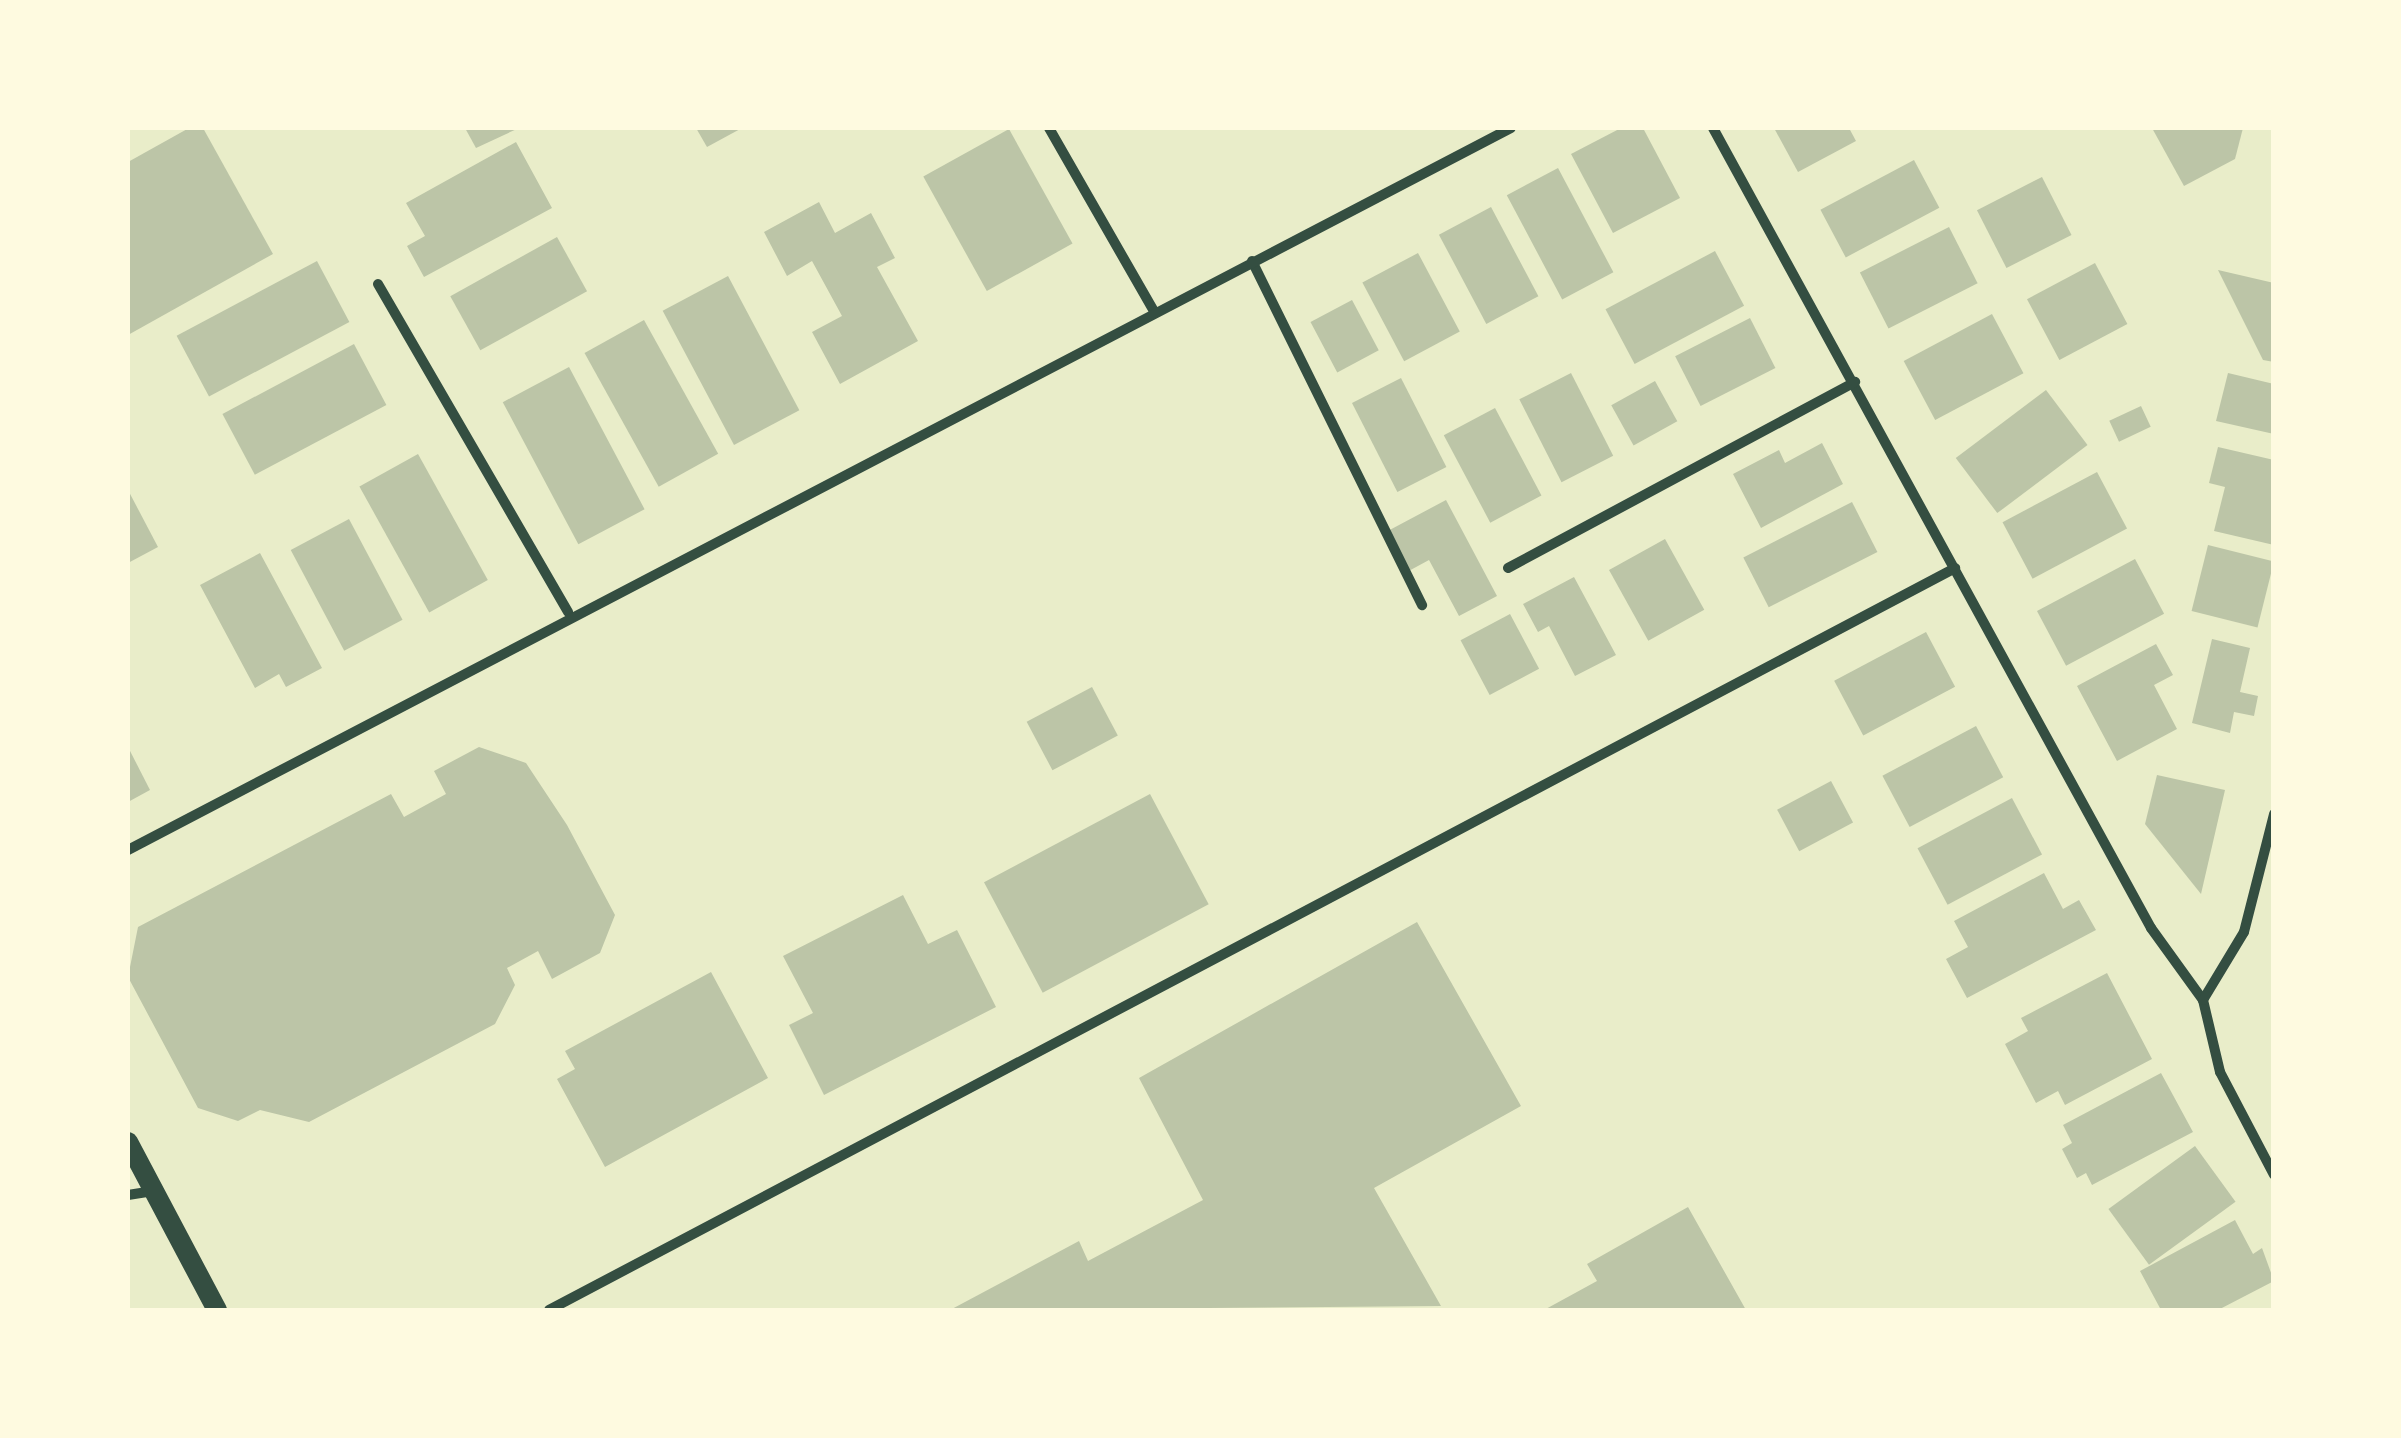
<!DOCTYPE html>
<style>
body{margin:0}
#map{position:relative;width:2401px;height:1438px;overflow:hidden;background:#e9edc9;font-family:Helvetica,sans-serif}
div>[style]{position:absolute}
.building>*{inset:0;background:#bcc5a7;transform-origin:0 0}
.minor>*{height:10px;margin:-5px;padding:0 5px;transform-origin:5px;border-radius:5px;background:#344e41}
.secondary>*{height:20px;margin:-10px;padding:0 10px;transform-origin:10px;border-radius:10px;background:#344e41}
span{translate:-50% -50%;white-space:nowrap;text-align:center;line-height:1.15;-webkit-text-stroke:9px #fefae0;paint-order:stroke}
.frame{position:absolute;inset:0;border:130px solid #fefae0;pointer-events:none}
</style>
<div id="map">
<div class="building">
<i style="clip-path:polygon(189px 128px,203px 128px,273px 254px,128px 335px,128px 162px)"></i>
<i style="clip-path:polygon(465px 128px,519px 128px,476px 148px)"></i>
<i style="clip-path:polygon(696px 128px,742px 128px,707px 147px)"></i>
<i style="clip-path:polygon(1621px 128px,1643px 128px,1680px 198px,1613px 233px,1571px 154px)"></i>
<i style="clip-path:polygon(1774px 128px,1849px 128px,1856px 141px,1798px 172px)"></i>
<i style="clip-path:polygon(2152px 128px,2243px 128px,2235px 159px,2184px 186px)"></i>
<i style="left:1009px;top:129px;width:131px;height:98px;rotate:61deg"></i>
<i style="clip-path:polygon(516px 142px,552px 208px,424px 277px,407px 246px,425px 236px,406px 203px)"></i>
<i style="left:1914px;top:160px;width:54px;height:106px;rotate:62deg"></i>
<i style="left:1558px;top:168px;width:118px;height:58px;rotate:62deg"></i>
<i style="left:2042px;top:177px;width:65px;height:73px;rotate:63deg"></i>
<i style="clip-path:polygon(819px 202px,835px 233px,871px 213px,895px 258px,877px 267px,918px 341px,840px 384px,812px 332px,842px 316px,812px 261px,787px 276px,764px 232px)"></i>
<i style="left:1491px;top:207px;width:101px;height:59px;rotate:62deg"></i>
<i style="left:1949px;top:227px;width:63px;height:100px;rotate:63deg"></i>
<i style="left:557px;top:237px;width:62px;height:122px;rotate:61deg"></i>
<i style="left:1715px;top:251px;width:62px;height:124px;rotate:62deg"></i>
<i style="left:1418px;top:253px;width:89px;height:63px;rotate:62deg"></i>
<i style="left:317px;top:261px;width:69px;height:159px;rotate:62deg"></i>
<i style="left:2095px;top:263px;width:69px;height:77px;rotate:62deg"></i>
<i style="clip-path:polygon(2218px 270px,2274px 283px,2274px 362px,2263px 360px)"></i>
<i style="left:728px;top:276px;width:152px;height:74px;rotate:62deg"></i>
<i style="left:1352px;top:300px;width:57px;height:47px;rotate:62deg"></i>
<i style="left:1992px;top:314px;width:67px;height:100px;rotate:62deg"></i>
<i style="left:1750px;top:318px;width:56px;height:84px;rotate:63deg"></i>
<i style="left:644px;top:320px;width:153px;height:68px;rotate:61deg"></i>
<i style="left:354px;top:344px;width:69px;height:149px;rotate:62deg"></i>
<i style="left:569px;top:367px;width:161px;height:75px;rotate:62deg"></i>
<i style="left:1571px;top:373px;width:93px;height:58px;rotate:63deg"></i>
<i style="clip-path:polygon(2228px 373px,2274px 384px,2274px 434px,2216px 421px)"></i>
<i style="left:1401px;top:378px;width:100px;height:55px;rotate:63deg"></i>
<i style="left:1655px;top:381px;width:46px;height:50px;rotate:61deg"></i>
<i style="left:2046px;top:390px;width:69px;height:113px;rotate:53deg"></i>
<i style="left:2141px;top:406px;width:23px;height:35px;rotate:65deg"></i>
<i style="left:1495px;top:408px;width:99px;height:58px;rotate:62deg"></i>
<i style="clip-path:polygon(1822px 443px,1843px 484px,1761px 528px,1733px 474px,1779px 450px,1785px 463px)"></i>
<i style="clip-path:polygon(2218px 447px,2274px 460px,2274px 545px,2214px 531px,2225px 487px,2209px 483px)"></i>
<i style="left:418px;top:454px;width:144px;height:67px;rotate:61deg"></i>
<i style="left:2097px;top:472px;width:64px;height:107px;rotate:62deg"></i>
<i style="clip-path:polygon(128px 490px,158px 547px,128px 563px)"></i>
<i style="clip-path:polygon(1446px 500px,1497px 596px,1459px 616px,1429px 560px,1405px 573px,1384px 533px)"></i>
<i style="left:1852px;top:502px;width:56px;height:122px;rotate:63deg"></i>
<i style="left:349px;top:519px;width:114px;height:66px;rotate:62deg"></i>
<i style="left:1665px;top:539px;width:81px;height:64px;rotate:61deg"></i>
<i style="left:2208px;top:545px;width:68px;height:68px;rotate:14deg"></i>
<i style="clip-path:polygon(260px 553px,322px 668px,286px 687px,279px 674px,255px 688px,200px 585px)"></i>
<i style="left:2135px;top:559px;width:62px;height:111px;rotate:62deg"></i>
<i style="clip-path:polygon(1574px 577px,1616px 655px,1575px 676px,1549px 626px,1538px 632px,1523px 604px)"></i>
<i style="left:1510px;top:614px;width:62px;height:56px;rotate:62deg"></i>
<i style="left:1926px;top:632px;width:62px;height:104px;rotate:62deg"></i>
<i style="clip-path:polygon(2212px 639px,2250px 648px,2240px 692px,2258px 696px,2254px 716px,2234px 712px,2230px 733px,2192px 723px)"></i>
<i style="clip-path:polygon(2156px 644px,2173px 675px,2154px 685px,2177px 729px,2117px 761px,2077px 686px)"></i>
<i style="left:1092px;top:687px;width:55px;height:74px;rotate:62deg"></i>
<i style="left:1976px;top:726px;width:58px;height:106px;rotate:62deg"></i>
<i style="clip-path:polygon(128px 747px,150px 790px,128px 802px)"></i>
<i style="clip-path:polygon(479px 747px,526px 763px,567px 825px,615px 915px,600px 953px,552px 979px,538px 951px,507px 968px,515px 985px,495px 1024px,309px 1122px,260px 1110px,238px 1121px,198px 1108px,128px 977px,138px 927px,391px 794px,404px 817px,446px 794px,434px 771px)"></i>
<i style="clip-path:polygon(2157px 775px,2225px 790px,2201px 894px,2145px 824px)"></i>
<i style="left:1831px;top:781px;width:47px;height:61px;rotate:62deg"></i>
<i style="left:1150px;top:794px;width:125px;height:188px;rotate:62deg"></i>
<i style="left:2012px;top:798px;width:64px;height:107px;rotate:62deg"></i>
<i style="clip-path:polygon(2044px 873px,2063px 909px,2079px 900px,2096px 930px,1967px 998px,1946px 959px,1968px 947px,1954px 921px)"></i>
<i style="clip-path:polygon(903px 895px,928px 944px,957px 930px,996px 1007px,824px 1095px,789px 1025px,813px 1013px,783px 956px)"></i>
<i style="clip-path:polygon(1417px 922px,1521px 1106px,1374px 1188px,1441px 1306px,950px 1310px,1079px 1241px,1088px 1261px,1203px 1200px,1139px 1078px)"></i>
<i style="clip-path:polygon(711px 972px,768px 1078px,605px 1167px,557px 1079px,575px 1069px,565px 1051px)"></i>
<i style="clip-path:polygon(2107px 973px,2152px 1059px,2065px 1105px,2058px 1091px,2036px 1103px,2005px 1044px,2028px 1031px,2021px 1018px)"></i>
<i style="clip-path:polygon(2161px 1073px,2193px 1132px,2092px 1185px,2086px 1173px,2077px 1178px,2062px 1149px,2072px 1143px,2063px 1125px)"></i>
<i style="left:2195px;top:1146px;width:69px;height:107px;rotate:54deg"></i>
<i style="clip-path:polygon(1688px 1207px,1746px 1310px,1544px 1310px,1597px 1281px,1587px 1264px)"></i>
<i style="clip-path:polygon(2235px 1220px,2253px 1254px,2262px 1248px,2274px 1281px,2218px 1310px,2161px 1310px,2140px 1271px)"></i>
</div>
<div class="minor">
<i style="left:1049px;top:128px;width:211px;rotate:60.2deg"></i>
<i style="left:1713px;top:128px;width:912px;rotate:61.3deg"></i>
<i style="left:2151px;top:928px;width:89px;rotate:54.2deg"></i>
<i style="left:2203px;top:1000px;width:74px;rotate:76.7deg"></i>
<i style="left:2220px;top:1072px;width:116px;rotate:62.3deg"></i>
<i style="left:1252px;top:261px;width:384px;rotate:63.7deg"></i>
<i style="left:378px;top:284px;width:379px;rotate:59.9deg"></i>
<i style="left:1508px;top:568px;width:394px;rotate:-28.2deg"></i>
<i style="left:128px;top:850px;width:1560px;rotate:-27.57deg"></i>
<i style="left:2203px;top:1000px;width:79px;rotate:-58.9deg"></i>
<i style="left:2244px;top:932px;width:122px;rotate:-75.7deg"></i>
<i style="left:128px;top:1195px;width:24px;rotate:-9deg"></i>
<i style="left:549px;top:1310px;width:1590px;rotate:-27.82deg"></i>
</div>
<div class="secondary">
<i style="left:128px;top:1142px;width:190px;rotate:62.1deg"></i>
</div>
<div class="frame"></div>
</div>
